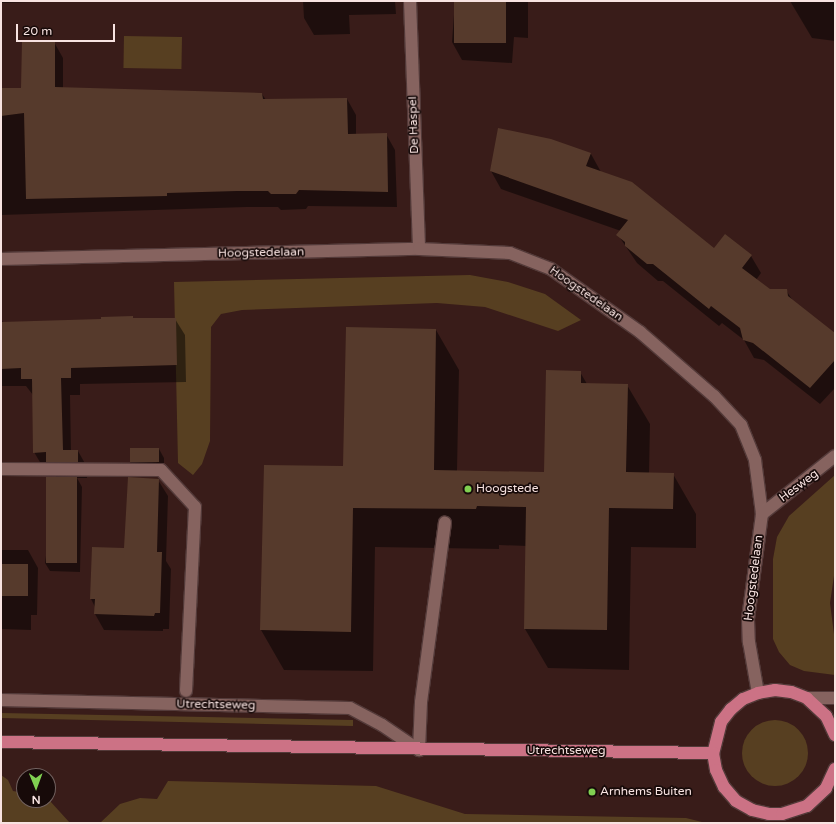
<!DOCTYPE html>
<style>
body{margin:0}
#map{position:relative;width:836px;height:824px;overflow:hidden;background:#391c19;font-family:"Varela Round",sans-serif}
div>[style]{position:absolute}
.green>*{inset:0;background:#573f21;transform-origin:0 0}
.round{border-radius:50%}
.shadow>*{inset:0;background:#0007}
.building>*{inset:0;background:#563a2c;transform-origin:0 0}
.roads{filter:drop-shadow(1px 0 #533a39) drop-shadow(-1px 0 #533a39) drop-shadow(0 1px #533a39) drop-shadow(0 -1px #533a39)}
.minor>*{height:12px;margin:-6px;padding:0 6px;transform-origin:6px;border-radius:6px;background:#86635f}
.major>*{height:12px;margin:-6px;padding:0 6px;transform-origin:6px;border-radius:6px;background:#cc7285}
.dots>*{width:11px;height:11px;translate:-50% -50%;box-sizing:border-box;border:2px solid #170a09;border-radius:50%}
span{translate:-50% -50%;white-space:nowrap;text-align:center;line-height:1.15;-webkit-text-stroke:3.5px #170a09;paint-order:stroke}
.street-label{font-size:12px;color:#f8e3e1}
.poi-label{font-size:12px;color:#f8e3e1}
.left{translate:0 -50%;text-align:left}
.frame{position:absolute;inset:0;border:2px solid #f8e3e1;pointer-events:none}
.north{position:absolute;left:16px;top:768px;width:40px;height:40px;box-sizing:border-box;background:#170a09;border:1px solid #71615f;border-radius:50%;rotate:179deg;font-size:11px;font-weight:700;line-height:16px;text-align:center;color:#f8e3e1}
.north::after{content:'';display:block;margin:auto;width:14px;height:18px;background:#80d051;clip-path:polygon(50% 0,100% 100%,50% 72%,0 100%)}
.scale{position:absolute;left:16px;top:24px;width:99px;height:18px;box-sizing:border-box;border:2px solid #f8e3e1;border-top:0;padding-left:5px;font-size:12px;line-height:14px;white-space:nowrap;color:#f8e3e1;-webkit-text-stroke:3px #170a09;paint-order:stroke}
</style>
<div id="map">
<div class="green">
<i style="left:124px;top:36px;width:58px;height:32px;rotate:1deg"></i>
<i style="clip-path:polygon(470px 275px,508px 282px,545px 294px,581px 320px,558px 331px,485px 307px,437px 303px,242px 310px,221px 314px,211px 327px,210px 441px,202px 464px,193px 475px,178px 463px,174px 282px)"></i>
<i style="clip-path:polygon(835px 475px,835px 569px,830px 603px,835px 642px,835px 675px,804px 671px,790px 665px,779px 652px,773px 639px,773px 559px,777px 537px,789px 516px)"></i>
<i style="clip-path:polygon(1px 713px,353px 720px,353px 726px,1px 718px)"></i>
<i class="round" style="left:742px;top:720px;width:66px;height:66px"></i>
<i style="clip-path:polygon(1px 775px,8px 780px,13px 791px,24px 793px,24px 800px,50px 801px,70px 823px,1px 823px)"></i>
<i style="clip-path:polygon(168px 781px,376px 786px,465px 814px,686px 818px,706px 823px,100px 823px,120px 804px,140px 798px,157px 799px)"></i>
</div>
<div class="shadow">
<i style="clip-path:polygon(1px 1px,66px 1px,1px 3px)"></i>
<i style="clip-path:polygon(303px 1px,395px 1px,396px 14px,349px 15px,350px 34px,314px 35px,304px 18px)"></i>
<i style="clip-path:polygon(455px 1px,528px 1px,528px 38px,514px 37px,512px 63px,462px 60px,452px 42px)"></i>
<i style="clip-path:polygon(790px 1px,835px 1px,835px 41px,812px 38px)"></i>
<i style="clip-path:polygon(54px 42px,63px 58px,63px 90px,262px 94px,266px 100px,347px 99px,356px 115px,356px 135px,386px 134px,395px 150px,397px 207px,308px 206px,306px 209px,281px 210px,278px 207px,247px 207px,1px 215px,1px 89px,22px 89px)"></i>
<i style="clip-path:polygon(551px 140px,591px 154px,601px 172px,714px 249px,725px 235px,751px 256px,761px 273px,756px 280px,769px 290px,786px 290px,793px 301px,835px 339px,835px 388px,820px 404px,764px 360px,754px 358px,744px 340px,722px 323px,719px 326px,663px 281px,658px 281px,637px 263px,618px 235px,621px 231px,501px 189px,491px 171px)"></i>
<i style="clip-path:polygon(175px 319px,185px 335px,186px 382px,80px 384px,80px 395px,70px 395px,71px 451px,78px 451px,87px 467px,87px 478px,77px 478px,82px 487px,80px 572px,50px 571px,45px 563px,57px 478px,51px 469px,44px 469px,34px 452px,33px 395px,26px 386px,1px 386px,1px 320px,4px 323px)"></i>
<i style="clip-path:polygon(436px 330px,459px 370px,457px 471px,545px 473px,580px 372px,587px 384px,627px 385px,650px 424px,649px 474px,673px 474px,696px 514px,696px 548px,631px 547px,629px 670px,548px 668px,525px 629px,527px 546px,499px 545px,499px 549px,375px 547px,373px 671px,284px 670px,261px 630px,344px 467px)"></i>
<i style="clip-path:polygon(159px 449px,164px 458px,164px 471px,135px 471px,130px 462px,131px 450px)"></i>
<i style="clip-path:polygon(158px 480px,168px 496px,166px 561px,171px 569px,169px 629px,163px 629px,163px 631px,104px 630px,95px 614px,95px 607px,91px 599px,125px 549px)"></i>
<i style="clip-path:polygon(1px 550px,28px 550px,38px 568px,37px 615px,31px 615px,31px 630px,1px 629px)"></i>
</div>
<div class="building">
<i style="left:454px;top:1px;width:52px;height:42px"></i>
<i style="clip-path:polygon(22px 41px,55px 41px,55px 87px,262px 93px,263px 99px,347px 98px,348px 134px,387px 133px,388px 192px,299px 190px,296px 194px,271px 194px,268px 191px,237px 191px,167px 193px,167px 196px,26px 199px,24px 113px,1px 116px,1px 88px,21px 88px)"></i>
<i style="clip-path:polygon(498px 128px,551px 139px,591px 153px,586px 166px,632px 182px,714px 248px,725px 234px,752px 255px,742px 268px,770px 289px,787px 289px,788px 296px,835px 333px,835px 360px,810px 388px,753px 343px,743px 340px,740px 328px,711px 306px,709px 309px,653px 264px,647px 264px,625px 246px,625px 242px,616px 235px,628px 220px,490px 171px)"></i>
<i style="clip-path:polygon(133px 316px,133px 318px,176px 318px,177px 365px,71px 368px,71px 378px,61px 378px,63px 450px,78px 450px,78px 462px,46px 462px,46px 452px,33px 453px,32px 379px,21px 379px,21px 368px,1px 369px,1px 322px,101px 319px,101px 317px)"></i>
<i style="clip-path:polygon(346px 327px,436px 329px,434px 470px,544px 472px,546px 370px,581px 371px,581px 383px,628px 384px,626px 472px,674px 473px,673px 509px,609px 508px,607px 630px,524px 629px,526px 507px,477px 506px,476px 509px,353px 508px,351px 632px,260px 630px,264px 465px,343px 466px)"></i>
<i style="left:159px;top:448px;width:14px;height:29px;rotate:90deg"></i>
<i style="left:46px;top:477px;width:31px;height:86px"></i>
<i style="clip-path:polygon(128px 477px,159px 479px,157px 552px,162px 552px,160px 613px,155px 613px,154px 616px,94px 614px,95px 599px,90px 599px,92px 547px,124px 548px)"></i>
<i style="left:1px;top:564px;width:27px;height:32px"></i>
</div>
<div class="roads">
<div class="minor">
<i style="left:410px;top:1px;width:248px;rotate:87.9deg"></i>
<i style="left:1px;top:259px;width:418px;rotate:-1.4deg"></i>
<i style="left:419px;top:249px;width:91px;rotate:2.5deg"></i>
<i style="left:510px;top:253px;width:44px;rotate:21.3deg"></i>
<i style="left:551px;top:269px;width:109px;rotate:35.3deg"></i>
<i style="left:640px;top:332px;width:98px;rotate:40.9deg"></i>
<i style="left:714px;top:396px;width:40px;rotate:47deg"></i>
<i style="left:741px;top:425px;width:38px;rotate:68deg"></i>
<i style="left:755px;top:460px;width:54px;rotate:82.6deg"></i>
<i style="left:762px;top:514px;width:106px;rotate:97.6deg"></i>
<i style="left:748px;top:619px;width:23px;rotate:88deg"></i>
<i style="left:749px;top:642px;width:52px;rotate:80deg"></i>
<i style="left:1px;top:469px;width:160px;rotate:0.4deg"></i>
<i style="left:161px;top:470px;width:50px;rotate:47.4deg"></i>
<i style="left:195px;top:507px;width:184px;rotate:92.8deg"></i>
<i style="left:762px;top:514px;width:93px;rotate:-38.5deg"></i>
<i style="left:807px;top:698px;width:28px"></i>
<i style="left:1px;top:700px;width:349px;rotate:1.3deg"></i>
<i style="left:350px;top:708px;width:36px;rotate:28deg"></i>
<i style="left:382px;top:725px;width:45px;rotate:34deg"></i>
<i style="left:419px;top:750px;width:48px;rotate:-87.6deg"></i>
<i style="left:421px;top:702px;width:181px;rotate:-82.4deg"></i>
</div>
<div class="major">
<i style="left:835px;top:735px;width:21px;rotate:-115deg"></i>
<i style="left:826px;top:716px;width:26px;rotate:-137deg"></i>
<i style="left:807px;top:698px;width:17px;rotate:-159deg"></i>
<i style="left:791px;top:692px;width:16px;rotate:-173deg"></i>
<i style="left:775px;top:690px;width:17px;rotate:170deg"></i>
<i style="left:758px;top:693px;width:16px;rotate:158deg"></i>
<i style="left:743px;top:699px;width:16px;rotate:140deg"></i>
<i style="left:731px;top:709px;width:16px;rotate:128deg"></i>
<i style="left:721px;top:722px;width:32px;rotate:104deg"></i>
<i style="left:713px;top:753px;width:17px;rotate:80deg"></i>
<i style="left:716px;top:770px;width:19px;rotate:65deg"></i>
<i style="left:724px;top:787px;width:18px;rotate:49deg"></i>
<i style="left:736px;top:801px;width:18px;rotate:29deg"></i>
<i style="left:752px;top:810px;width:17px;rotate:13deg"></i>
<i style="left:769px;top:814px;width:13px"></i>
<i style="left:782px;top:814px;width:26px;rotate:-18deg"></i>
<i style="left:807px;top:806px;width:26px;rotate:-43deg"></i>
<i style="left:826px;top:788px;width:21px;rotate:-65deg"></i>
<i style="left:1px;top:742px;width:712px;rotate:0.89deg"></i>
</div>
</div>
<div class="dots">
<i style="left:468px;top:489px;background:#80d051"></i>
<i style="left:592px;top:792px;background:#80d051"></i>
</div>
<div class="street-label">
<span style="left:414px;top:125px;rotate:-92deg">De Haspel</span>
<span style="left:261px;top:253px;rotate:-1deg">Hoogstedelaan</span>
<span style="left:586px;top:294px;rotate:35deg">Hoogstedelaan</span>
<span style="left:799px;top:486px;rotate:-37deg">Hesweg</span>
<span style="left:754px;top:578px;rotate:-83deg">Hoogstedelaan</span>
<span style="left:216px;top:705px;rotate:1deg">Utrechtseweg</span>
<span style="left:566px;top:751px">Utrechtseweg</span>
</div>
<div class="poi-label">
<span class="left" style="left:476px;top:489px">Hoogstede</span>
<span class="left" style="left:600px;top:792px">Arnhems Buiten</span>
</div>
<div class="frame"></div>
<div class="north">N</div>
<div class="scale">20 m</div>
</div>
